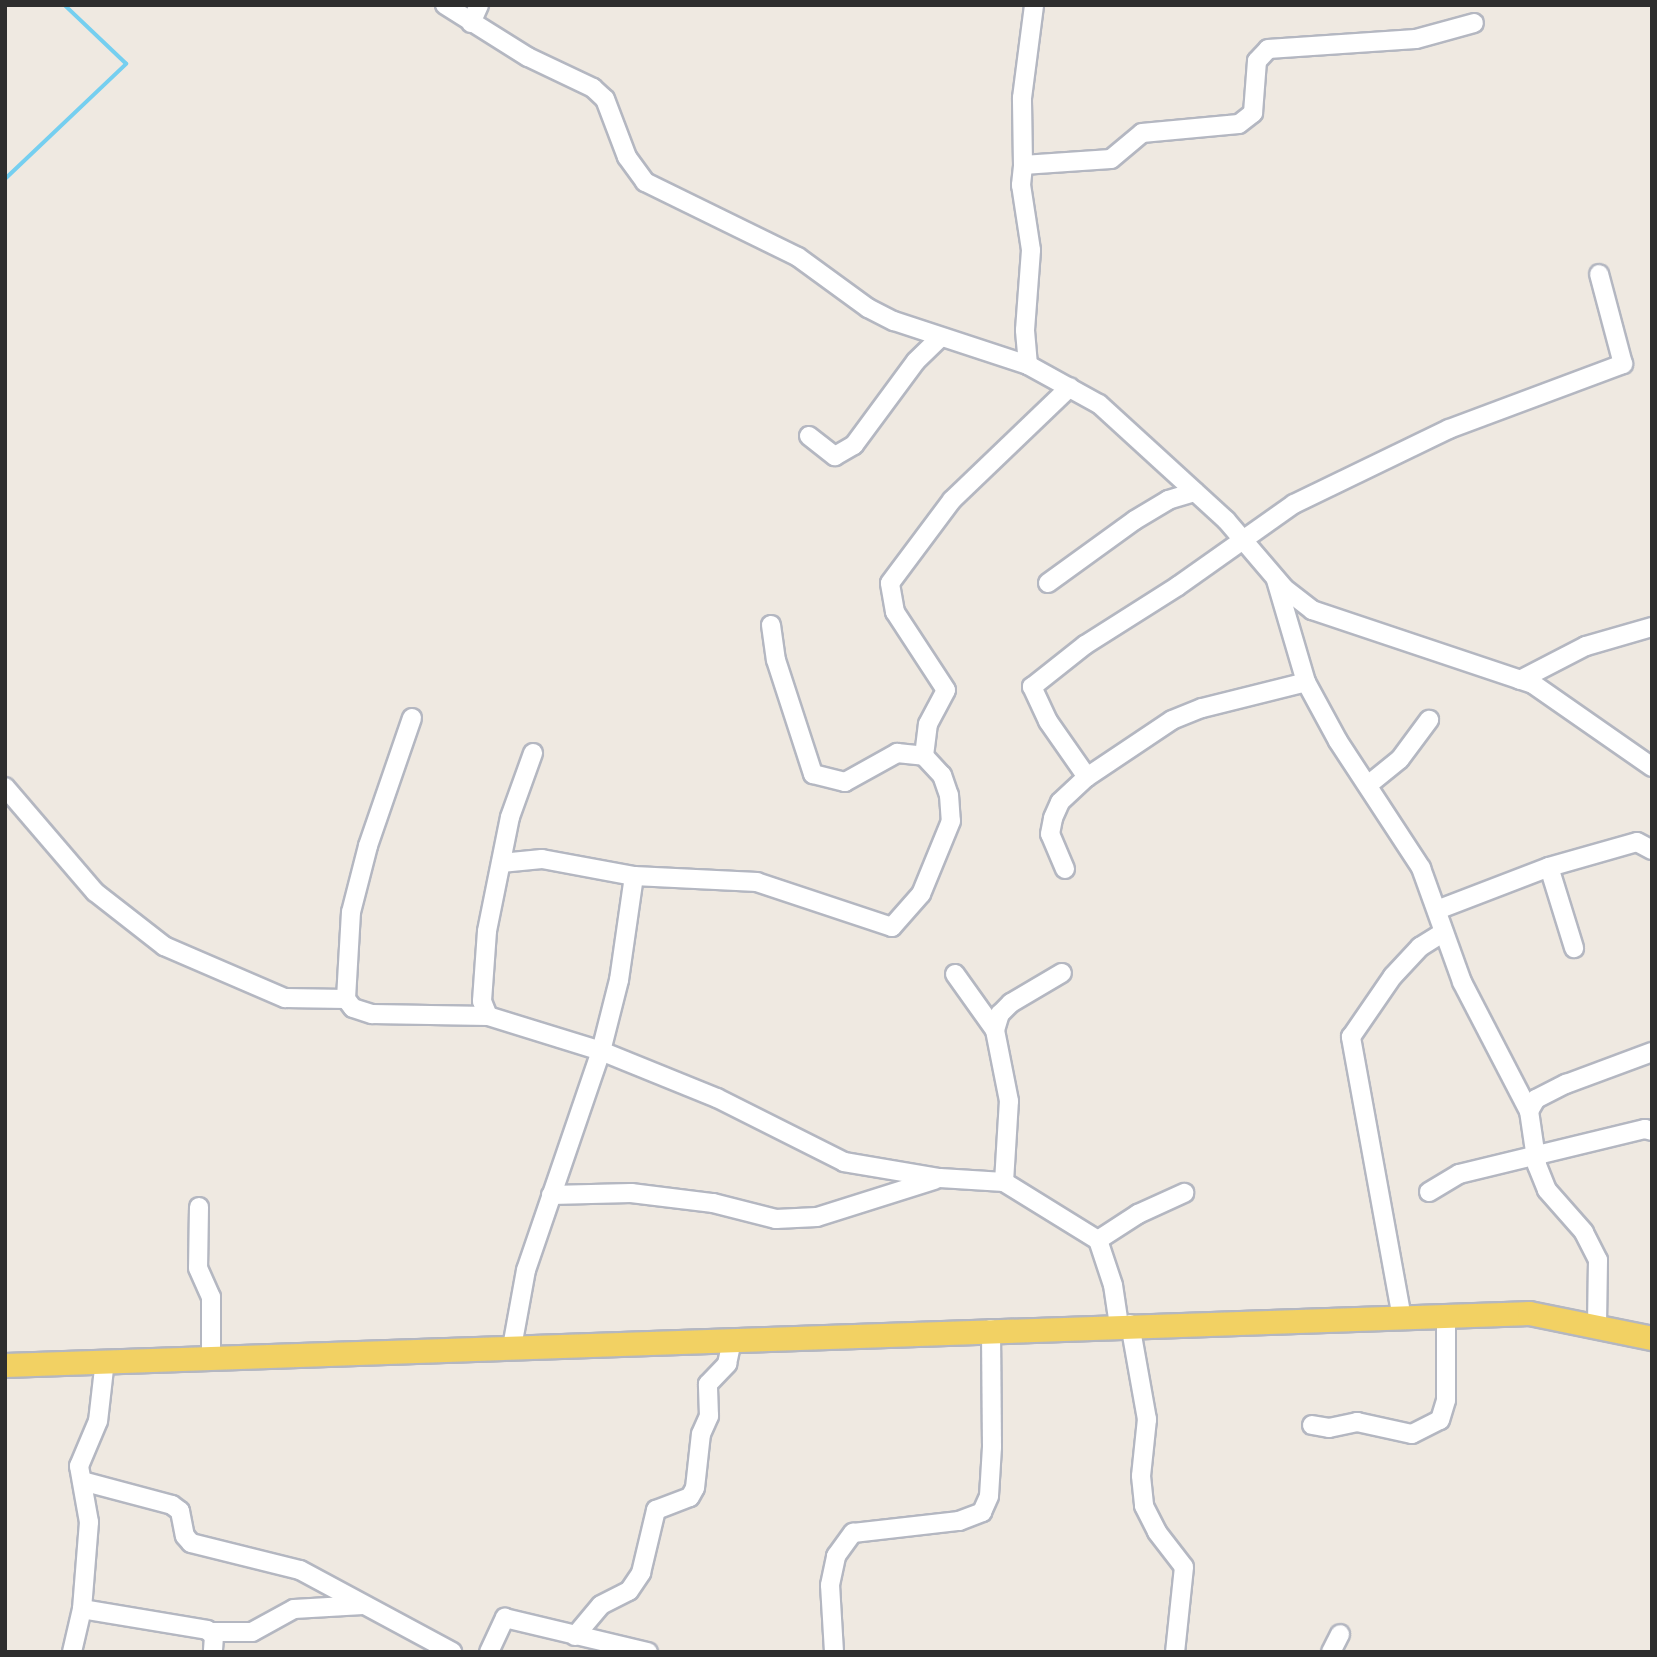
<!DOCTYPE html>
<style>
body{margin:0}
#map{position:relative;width:1657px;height:1657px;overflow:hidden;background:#efe9e1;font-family:"Exo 2",sans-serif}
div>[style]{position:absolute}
.stream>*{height:3.5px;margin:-1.75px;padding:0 1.75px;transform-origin:1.75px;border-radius:1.75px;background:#75cff0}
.roads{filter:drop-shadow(2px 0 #b4b7c1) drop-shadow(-2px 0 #b4b7c1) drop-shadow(0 2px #b4b7c1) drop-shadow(0 -2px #b4b7c1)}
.minor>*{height:18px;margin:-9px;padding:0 9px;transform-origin:9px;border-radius:9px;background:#fff}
.major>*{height:23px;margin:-11.5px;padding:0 11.5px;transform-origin:11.5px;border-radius:11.5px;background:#f2d163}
span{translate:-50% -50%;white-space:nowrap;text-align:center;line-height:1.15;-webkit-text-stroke:6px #fff;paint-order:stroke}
.frame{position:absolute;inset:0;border:7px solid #2e2e2e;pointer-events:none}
</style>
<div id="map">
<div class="stream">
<i style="left:5px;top:179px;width:167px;rotate:-43.5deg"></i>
<i style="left:126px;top:64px;width:86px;rotate:-136.4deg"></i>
</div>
<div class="roads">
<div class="minor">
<i style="left:445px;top:5px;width:98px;rotate:32.1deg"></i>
<i style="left:528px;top:57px;width:72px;rotate:25.5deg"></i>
<i style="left:593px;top:88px;width:16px;rotate:43deg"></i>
<i style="left:605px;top:99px;width:62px;rotate:69.2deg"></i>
<i style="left:627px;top:157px;width:31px;rotate:54deg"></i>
<i style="left:645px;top:182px;width:170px;rotate:26.1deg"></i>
<i style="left:798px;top:257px;width:87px;rotate:36.1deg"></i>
<i style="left:868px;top:308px;width:29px;rotate:27deg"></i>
<i style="left:894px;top:321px;width:141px;rotate:18.2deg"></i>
<i style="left:1028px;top:365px;width:81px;rotate:28.8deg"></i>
<i style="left:1099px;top:404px;width:172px;rotate:42.4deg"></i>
<i style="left:1226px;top:520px;width:89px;rotate:49.5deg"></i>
<i style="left:1284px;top:588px;width:36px;rotate:38deg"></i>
<i style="left:1312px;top:610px;width:233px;rotate:18.5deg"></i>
<i style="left:1533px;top:684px;width:145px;rotate:34.9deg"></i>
<i style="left:471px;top:23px;width:20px;rotate:-66deg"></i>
<i style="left:1023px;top:165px;width:67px;rotate:-90.9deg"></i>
<i style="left:1022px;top:98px;width:94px;rotate:-82.6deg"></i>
<i style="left:1028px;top:365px;width:35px;rotate:-95deg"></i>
<i style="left:1025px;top:330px;width:80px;rotate:-85.7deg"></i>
<i style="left:1031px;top:250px;width:66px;rotate:-98.7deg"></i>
<i style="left:1021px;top:185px;width:20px;rotate:-84deg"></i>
<i style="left:1023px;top:165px;width:88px;rotate:-3.9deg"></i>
<i style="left:1111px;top:159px;width:40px;rotate:-40deg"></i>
<i style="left:1142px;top:133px;width:97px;rotate:-5.3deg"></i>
<i style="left:1239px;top:124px;width:18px;rotate:-38deg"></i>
<i style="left:1253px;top:113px;width:52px;rotate:-85.6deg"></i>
<i style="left:1257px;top:61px;width:16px;rotate:-47deg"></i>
<i style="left:1268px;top:49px;width:148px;rotate:-3.9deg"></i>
<i style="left:1416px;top:39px;width:60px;rotate:-15.4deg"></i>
<i style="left:809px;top:436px;width:33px;rotate:38deg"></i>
<i style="left:835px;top:456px;width:22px;rotate:-30deg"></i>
<i style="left:854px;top:445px;width:104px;rotate:-53.6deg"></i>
<i style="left:916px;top:361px;width:33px;rotate:-44deg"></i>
<i style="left:1276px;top:580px;width:106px;rotate:73.6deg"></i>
<i style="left:1306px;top:682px;width:67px;rotate:61.5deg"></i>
<i style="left:1338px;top:741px;width:152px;rotate:56.8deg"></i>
<i style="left:1421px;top:868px;width:121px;rotate:70.2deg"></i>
<i style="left:1462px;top:982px;width:145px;rotate:62.6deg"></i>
<i style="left:1048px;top:583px;width:107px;rotate:-35.9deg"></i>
<i style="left:1135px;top:520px;width:39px;rotate:-31deg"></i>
<i style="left:1168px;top:500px;width:28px;rotate:-17deg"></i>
<i style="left:771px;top:625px;width:35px;rotate:82deg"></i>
<i style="left:776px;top:660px;width:120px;rotate:72deg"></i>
<i style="left:813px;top:774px;width:33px;rotate:14deg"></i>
<i style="left:845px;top:782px;width:60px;rotate:-29.1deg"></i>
<i style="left:897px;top:753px;width:27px;rotate:6deg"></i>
<i style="left:924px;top:756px;width:26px;rotate:47deg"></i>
<i style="left:942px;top:775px;width:21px;rotate:71deg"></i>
<i style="left:949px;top:795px;width:26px;rotate:86deg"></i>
<i style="left:951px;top:821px;width:79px;rotate:112.3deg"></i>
<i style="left:921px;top:894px;width:44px;rotate:131.3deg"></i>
<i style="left:892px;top:927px;width:142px;rotate:-161.6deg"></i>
<i style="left:757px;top:882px;width:123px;rotate:-177.2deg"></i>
<i style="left:634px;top:876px;width:105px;rotate:98.2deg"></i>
<i style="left:619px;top:980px;width:73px;rotate:104.2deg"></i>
<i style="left:601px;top:1051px;width:125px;rotate:22.1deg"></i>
<i style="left:717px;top:1098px;width:142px;rotate:26.7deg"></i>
<i style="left:844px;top:1162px;width:97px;rotate:9.5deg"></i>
<i style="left:940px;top:1178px;width:64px;rotate:3.6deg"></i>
<i style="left:1004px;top:1182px;width:110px;rotate:31.7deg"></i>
<i style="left:1098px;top:1240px;width:47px;rotate:71.6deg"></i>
<i style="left:1113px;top:1285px;width:40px;rotate:81.5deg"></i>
<i style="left:1520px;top:680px;width:74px;rotate:-27.3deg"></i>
<i style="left:1586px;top:646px;width:69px;rotate:-16.1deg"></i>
<i style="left:412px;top:718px;width:135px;rotate:109deg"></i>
<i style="left:368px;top:846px;width:68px;rotate:104.4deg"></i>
<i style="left:351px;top:912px;width:87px;rotate:93.3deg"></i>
<i style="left:346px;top:999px;width:11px;rotate:52deg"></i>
<i style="left:353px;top:1008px;width:20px;rotate:18deg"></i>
<i style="left:372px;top:1014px;width:116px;rotate:1deg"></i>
<i style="left:488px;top:1016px;width:118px;rotate:17.2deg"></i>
<i style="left:601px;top:1051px;width:231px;rotate:108.9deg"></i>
<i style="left:526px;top:1270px;width:78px;rotate:100.3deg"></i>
<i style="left:924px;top:756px;width:32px;rotate:-83deg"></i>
<i style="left:928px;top:724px;width:38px;rotate:-62deg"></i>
<i style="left:946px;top:690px;width:93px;rotate:-123.2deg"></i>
<i style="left:895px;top:612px;width:29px;rotate:-100deg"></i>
<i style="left:890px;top:583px;width:104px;rotate:-53.2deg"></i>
<i style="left:952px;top:500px;width:163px;rotate:-43.8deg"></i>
<i style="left:1087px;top:777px;width:68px;rotate:-124.9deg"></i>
<i style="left:1048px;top:721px;width:38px;rotate:-115deg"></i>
<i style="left:1032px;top:687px;width:68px;rotate:-38.4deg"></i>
<i style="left:1085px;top:645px;width:110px;rotate:-32.4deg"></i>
<i style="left:1178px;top:586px;width:142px;rotate:-35.3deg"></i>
<i style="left:1294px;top:504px;width:172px;rotate:-25.8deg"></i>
<i style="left:1449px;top:429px;width:186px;rotate:-20.5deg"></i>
<i style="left:1623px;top:364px;width:93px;rotate:-104.9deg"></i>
<i style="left:1368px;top:785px;width:41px;rotate:-39.1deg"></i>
<i style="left:1400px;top:759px;width:49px;rotate:-53.4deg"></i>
<i style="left:5px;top:787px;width:138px;rotate:49.4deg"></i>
<i style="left:95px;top:892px;width:88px;rotate:38deg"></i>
<i style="left:164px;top:946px;width:132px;rotate:23.3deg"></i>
<i style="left:285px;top:998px;width:61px;rotate:0.9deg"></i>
<i style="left:501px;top:863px;width:41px;rotate:-5.6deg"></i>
<i style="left:542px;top:859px;width:94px;rotate:10.5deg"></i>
<i style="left:1549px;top:867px;width:85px;rotate:72.8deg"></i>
<i style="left:1065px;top:869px;width:38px;rotate:-113deg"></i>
<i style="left:1050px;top:834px;width:16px;rotate:-79deg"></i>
<i style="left:1053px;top:818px;width:17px;rotate:-66deg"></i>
<i style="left:1060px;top:802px;width:37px;rotate:-43deg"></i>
<i style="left:1087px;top:777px;width:102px;rotate:-33.8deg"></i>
<i style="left:1172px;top:720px;width:32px;rotate:-22deg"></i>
<i style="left:1202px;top:708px;width:107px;rotate:-14deg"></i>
<i style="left:1437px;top:910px;width:120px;rotate:-21deg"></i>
<i style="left:1549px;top:867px;width:91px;rotate:-15.9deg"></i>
<i style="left:1637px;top:842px;width:17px;rotate:28deg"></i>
<i style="left:955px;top:974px;width:69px;rotate:54.5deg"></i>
<i style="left:488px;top:1016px;width:16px;rotate:-112deg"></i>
<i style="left:482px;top:1001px;width:70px;rotate:-85.9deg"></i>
<i style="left:487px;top:931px;width:116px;rotate:-78.6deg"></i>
<i style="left:510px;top:817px;width:68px;rotate:-70.2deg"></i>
<i style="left:1004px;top:1182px;width:81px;rotate:-86.5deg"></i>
<i style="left:1009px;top:1101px;width:72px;rotate:-101.2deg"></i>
<i style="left:995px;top:1030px;width:17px;rotate:-73deg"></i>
<i style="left:1000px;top:1014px;width:16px;rotate:-45deg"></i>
<i style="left:1011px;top:1003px;width:59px;rotate:-30.5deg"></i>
<i style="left:1429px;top:1192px;width:35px;rotate:-31deg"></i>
<i style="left:1459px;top:1174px;width:191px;rotate:-13.6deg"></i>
<i style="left:1645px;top:1129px;width:7px;rotate:16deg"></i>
<i style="left:551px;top:1195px;width:80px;rotate:-1.4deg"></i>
<i style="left:631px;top:1193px;width:83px;rotate:7deg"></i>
<i style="left:713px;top:1203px;width:65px;rotate:14.3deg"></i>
<i style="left:776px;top:1219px;width:41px;rotate:-2.8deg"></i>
<i style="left:817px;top:1217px;width:123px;rotate:-17.5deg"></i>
<i style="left:199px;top:1207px;width:61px;rotate:90.9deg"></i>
<i style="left:198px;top:1268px;width:32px;rotate:66deg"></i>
<i style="left:211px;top:1297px;width:59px;rotate:90deg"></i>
<i style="left:1098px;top:1240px;width:48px;rotate:-33deg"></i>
<i style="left:1138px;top:1214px;width:51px;rotate:-24.5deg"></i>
<i style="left:1402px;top:1318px;width:286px;rotate:-100.3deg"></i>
<i style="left:1351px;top:1037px;width:74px;rotate:-55.5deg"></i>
<i style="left:1393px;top:976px;width:40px;rotate:-47deg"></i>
<i style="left:1420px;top:947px;width:28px;rotate:-32deg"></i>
<i style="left:1130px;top:1324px;width:97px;rotate:79.9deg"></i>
<i style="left:1147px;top:1419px;width:57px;rotate:96deg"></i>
<i style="left:1141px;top:1476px;width:30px;rotate:84deg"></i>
<i style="left:1144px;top:1506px;width:29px;rotate:63deg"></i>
<i style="left:1157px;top:1532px;width:44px;rotate:52.4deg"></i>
<i style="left:1184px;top:1567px;width:85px;rotate:96deg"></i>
<i style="left:1597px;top:1324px;width:64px;rotate:-89.1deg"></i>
<i style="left:1598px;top:1260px;width:31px;rotate:-117deg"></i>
<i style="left:1584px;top:1232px;width:56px;rotate:-131.4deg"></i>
<i style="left:1547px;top:1190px;width:27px;rotate:-112deg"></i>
<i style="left:1537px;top:1165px;width:55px;rotate:-98.4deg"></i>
<i style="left:1529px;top:1111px;width:14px;rotate:-60deg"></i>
<i style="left:1536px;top:1099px;width:34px;rotate:-27deg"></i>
<i style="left:1566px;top:1084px;width:92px;rotate:-20.4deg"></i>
<i style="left:105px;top:1360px;width:61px;rotate:96.5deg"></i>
<i style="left:98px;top:1421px;width:49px;rotate:112.9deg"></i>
<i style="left:79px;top:1466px;width:57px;rotate:79.9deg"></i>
<i style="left:89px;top:1522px;width:87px;rotate:94.6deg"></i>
<i style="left:82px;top:1609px;width:127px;rotate:9.5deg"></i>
<i style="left:207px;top:1630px;width:9px;rotate:41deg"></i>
<i style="left:214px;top:1636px;width:16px;rotate:94deg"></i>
<i style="left:1312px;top:1425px;width:17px;rotate:10deg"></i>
<i style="left:1329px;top:1428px;width:29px;rotate:-12deg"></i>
<i style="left:1357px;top:1422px;width:56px;rotate:12.3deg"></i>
<i style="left:1412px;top:1434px;width:31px;rotate:-27deg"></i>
<i style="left:1440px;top:1420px;width:21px;rotate:-73deg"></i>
<i style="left:1446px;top:1400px;width:83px;rotate:-90deg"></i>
<i style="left:82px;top:1481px;width:93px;rotate:14.9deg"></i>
<i style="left:172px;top:1505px;width:10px;rotate:37deg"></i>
<i style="left:180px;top:1511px;width:25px;rotate:79deg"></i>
<i style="left:185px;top:1536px;width:9px;rotate:49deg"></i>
<i style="left:191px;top:1543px;width:112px;rotate:13.9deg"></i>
<i style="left:300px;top:1570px;width:173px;rotate:28.3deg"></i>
<i style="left:211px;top:1632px;width:41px"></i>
<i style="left:252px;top:1632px;width:48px;rotate:-28.7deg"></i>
<i style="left:294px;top:1609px;width:69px;rotate:-3.3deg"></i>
<i style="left:575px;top:1636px;width:40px;rotate:-50deg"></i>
<i style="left:601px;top:1605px;width:31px;rotate:-27deg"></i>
<i style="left:629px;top:1591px;width:22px;rotate:-56deg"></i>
<i style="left:641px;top:1573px;width:65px;rotate:-76.6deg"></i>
<i style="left:656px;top:1510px;width:36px;rotate:-21deg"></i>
<i style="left:690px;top:1497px;width:10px;rotate:-61deg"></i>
<i style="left:695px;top:1488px;width:54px;rotate:-83.7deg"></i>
<i style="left:701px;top:1434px;width:20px;rotate:-66deg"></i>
<i style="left:709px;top:1416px;width:32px;rotate:-92deg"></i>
<i style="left:708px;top:1384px;width:28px;rotate:-46deg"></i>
<i style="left:727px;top:1364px;width:24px;rotate:-78deg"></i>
<i style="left:72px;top:1652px;width:44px;rotate:-76.9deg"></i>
<i style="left:489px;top:1652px;width:38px;rotate:-65deg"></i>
<i style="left:505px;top:1618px;width:147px;rotate:13.4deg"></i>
<i style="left:834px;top:1652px;width:67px;rotate:-93.4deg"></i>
<i style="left:830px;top:1585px;width:30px;rotate:-78deg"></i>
<i style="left:836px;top:1556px;width:29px;rotate:-54deg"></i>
<i style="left:853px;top:1533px;width:107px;rotate:-6.5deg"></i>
<i style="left:959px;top:1521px;width:25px;rotate:-21deg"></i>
<i style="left:982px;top:1512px;width:17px;rotate:-66deg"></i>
<i style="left:989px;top:1496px;width:49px;rotate:-86.5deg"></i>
<i style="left:992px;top:1447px;width:118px;rotate:-90.5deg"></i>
<i style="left:1331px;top:1652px;width:20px;rotate:-63deg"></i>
</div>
<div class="major">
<i style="left:5px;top:1365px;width:1525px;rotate:-1.95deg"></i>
<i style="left:1529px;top:1313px;width:126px;rotate:11.5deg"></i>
</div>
</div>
<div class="frame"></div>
</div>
